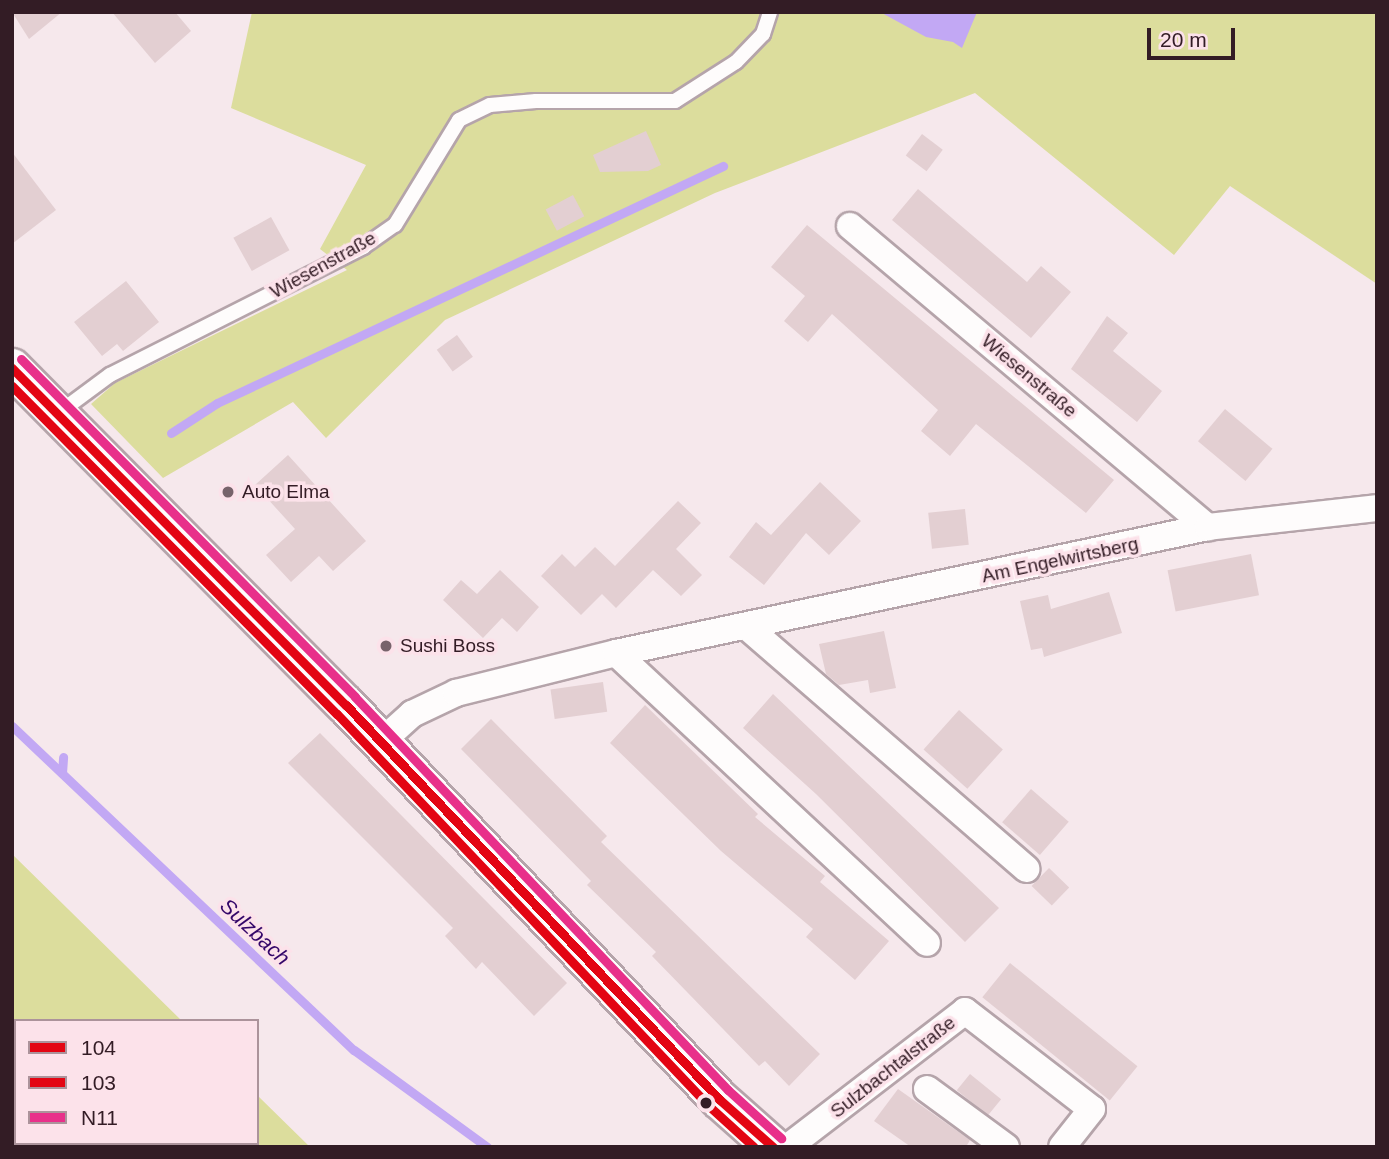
<!DOCTYPE html>
<meta charset="utf-8">
<style>
body{margin:0}
#map{position:relative;width:1389px;height:1159px;overflow:hidden;background:#f6e8ec;font-family:Arial,sans-serif}
div>[style]{position:absolute}
.green>*{inset:0;background:#dcdd9d}
.water>*{inset:0;background:#c2a8f4}
.stream>*{height:9px;margin:-4.5px;padding:0 4.5px;transform-origin:4.5px;border-radius:4.5px;background:#c2a8f4}
.building>*{inset:0;background:#e3cfd2;transform-origin:0 0}
.roads{filter:drop-shadow(2px 0 #b5a4aa) drop-shadow(-2px 0 #b5a4aa) drop-shadow(0 2px #b5a4aa) drop-shadow(0 -2px #b5a4aa)}
.service>*{height:14px;margin:-7px;padding:0 7px;transform-origin:7px;border-radius:7px;background:#fefcfc}
.minor>*{height:26px;margin:-13px;padding:0 13px;transform-origin:13px;border-radius:13px;background:#fefcfc}
.secondary>*{height:38px;margin:-19px;padding:0 19px;transform-origin:19px;border-radius:19px;background:#fefcfc}
.bus-1>*{height:9px;margin:-4.5px;padding:0 4.5px;transform-origin:4.5px;border-radius:4.5px;background:#e30513}
.bus-2>*{height:9px;margin:-4.5px;padding:0 4.5px;transform-origin:4.5px;border-radius:4.5px;background:#e30513}
.bus-3>*{height:9px;margin:-4.5px;padding:0 4.5px;transform-origin:4.5px;border-radius:4.5px;background:#e8308a}
.dots>*{width:19px;height:19px;translate:-50% -50%;box-sizing:border-box;border:4px solid #fce2ea;border-radius:50%}
span{translate:-50% -50%;white-space:nowrap;text-align:center;line-height:1.15;-webkit-text-stroke:7px #fce2ea;paint-order:stroke}
.street-label{font-size:19px;color:#331c25}
.poi-label{font-size:19px;color:#331c25}
.left{translate:0 -50%;text-align:left}
.water-label{font-size:21px;color:#340769;font-style:italic}
.frame{position:absolute;inset:0;border:14px solid #331c25;pointer-events:none}
.legend{position:absolute;left:14px;top:1019px;width:245px;height:126px;box-sizing:border-box;background:#fce2ea;border:2px solid #ac939b;margin:0;padding:9px 12px;list-style:none;font-size:21px;color:#331c25}
.legend li{display:flex;align-items:center;gap:14px;height:35px}
.legend b{width:35px;border:2px solid #ac939b}
.scale{position:absolute;left:1147px;top:28px;width:88px;height:32px;box-sizing:border-box;border:4px solid #331c25;border-top:0;padding-left:9px;font-size:21px;line-height:24px;white-space:nowrap;color:#331c25;-webkit-text-stroke:5px #fce2ea;paint-order:stroke}
</style>
<div id="map">
<div class="green">
<i style="clip-path:polygon(252px 12px,1377px 12px,1377px 284px,1230px 186px,1174px 255px,975px 93px,715px 193px,445px 320px,326px 438px,293px 402px,163px 478px,91px 404px,115px 383px,347px 270px,320px 249px,366px 165px,231px 108px)"></i>
<i style="clip-path:polygon(12px 854px,182px 1021px,16px 1021px,16px 1143px,257px 1143px,257px 1095px,310px 1147px,12px 1147px)"></i>
</div>
<div class="water">
<i style="clip-path:polygon(880px 12px,977px 12px,962px 48px,953px 42px,926px 37px)"></i>
</div>
<div class="stream">
<i style="left:171px;top:433px;width:55px;rotate:-33.1deg"></i>
<i style="left:217px;top:403px;width:559px;rotate:-25.1deg"></i>
<i style="left:12px;top:726px;width:471px;rotate:43.5deg"></i>
<i style="left:354px;top:1050px;width:165px;rotate:36.1deg"></i>
<i style="left:62px;top:773px;width:16px;rotate:-86deg"></i>
</div>
<div class="building">
<i style="clip-path:polygon(12px 12px,62px 12px,29px 39px)"></i>
<i style="clip-path:polygon(112px 12px,175px 12px,191px 31px,155px 63px)"></i>
<i style="clip-path:polygon(646px 131px,661px 165px,648px 171px,600px 172px,593px 155px)"></i>
<i style="left:922px;top:134px;width:26px;height:27px;rotate:37deg"></i>
<i style="clip-path:polygon(12px 152px,56px 210px,12px 244px)"></i>
<i style="clip-path:polygon(918px 189px,1027px 282px,1041px 266px,1071px 292px,1031px 338px,892px 220px)"></i>
<i style="left:573px;top:195px;width:24px;height:31px;rotate:62deg"></i>
<i style="left:271px;top:217px;width:38px;height:43px;rotate:61deg"></i>
<i style="clip-path:polygon(807px 225px,1114px 480px,1086px 513px,976px 424px,950px 456px,921px 431px,938px 410px,832px 314px,808px 342px,784px 321px,805px 296px,771px 267px)"></i>
<i style="clip-path:polygon(126px 281px,159px 322px,123px 351px,117px 344px,102px 356px,74px 322px)"></i>
<i style="clip-path:polygon(1107px 316px,1128px 333px,1113px 351px,1162px 391px,1137px 422px,1071px 369px)"></i>
<i style="left:457px;top:335px;width:27px;height:25px;rotate:54deg"></i>
<i style="left:1225px;top:409px;width:62px;height:42px;rotate:40deg"></i>
<i style="clip-path:polygon(288px 455px,366px 541px,333px 571px,319px 556px,291px 582px,266px 555px,295px 529px,255px 485px)"></i>
<i style="clip-path:polygon(820px 482px,861px 521px,829px 555px,806px 533px,764px 585px,729px 557px,756px 522px,771px 535px)"></i>
<i style="clip-path:polygon(678px 501px,701px 523px,676px 549px,702px 575px,681px 596px,653px 570px,616px 608px,602px 594px,581px 615px,541px 576px,562px 554px,575px 567px,595px 547px,615px 566px)"></i>
<i style="left:965px;top:509px;width:36px;height:37px;rotate:84deg"></i>
<i style="left:1251px;top:554px;width:42px;height:85px;rotate:79deg"></i>
<i style="clip-path:polygon(500px 570px,539px 607px,517px 632px,502px 618px,483px 638px,443px 600px,461px 580px,477px 594px)"></i>
<i style="clip-path:polygon(1109px 592px,1122px 633px,1044px 657px,1042px 648px,1031px 650px,1020px 601px,1048px 595px,1051px 609px)"></i>
<i style="clip-path:polygon(884px 631px,896px 688px,870px 693px,868px 680px,839px 685px,826px 674px,819px 644px)"></i>
<i style="left:603px;top:682px;width:30px;height:53px;rotate:82deg"></i>
<i style="clip-path:polygon(773px 694px,999px 908px,965px 942px,816px 794px,743px 728px)"></i>
<i style="clip-path:polygon(645px 705px,758px 814px,755px 817px,825px 876px,820px 882px,889px 941px,855px 980px,806px 937px,813px 929px,721px 851px,610px 743px)"></i>
<i style="left:959px;top:710px;width:59px;height:53px;rotate:42deg"></i>
<i style="clip-path:polygon(491px 719px,607px 836px,601px 842px,820px 1054px,789px 1086px,765px 1061px,759px 1066px,652px 956px,656px 952px,587px 885px,591px 881px,461px 749px)"></i>
<i style="clip-path:polygon(320px 733px,567px 983px,534px 1016px,482px 962px,476px 969px,445px 936px,453px 928px,288px 763px)"></i>
<i style="left:1031px;top:789px;width:50px;height:44px;rotate:41deg"></i>
<i style="left:1049px;top:868px;width:28px;height:25px;rotate:44deg"></i>
<i style="left:1010px;top:963px;width:164px;height:44px;rotate:39deg"></i>
<i style="left:970px;top:1074px;width:40px;height:21px;rotate:39deg"></i>
<i style="clip-path:polygon(898px 1089px,970px 1140px,966px 1147px,911px 1147px,874px 1121px)"></i>
</div>
<div class="roads">
<div class="service">
<i style="left:60px;top:412px;width:62px;rotate:-36.5deg"></i>
<i style="left:110px;top:375px;width:284px;rotate:-26.8deg"></i>
<i style="left:363px;top:247px;width:39px;rotate:-35deg"></i>
<i style="left:395px;top:225px;width:123px;rotate:-58.6deg"></i>
<i style="left:459px;top:120px;width:34px;rotate:-26deg"></i>
<i style="left:490px;top:105px;width:46px;rotate:-5deg"></i>
<i style="left:536px;top:101px;width:139px"></i>
<i style="left:675px;top:101px;width:72px;rotate:-32.6deg"></i>
<i style="left:736px;top:62px;width:39px;rotate:-46deg"></i>
<i style="left:763px;top:34px;width:23px;rotate:-72deg"></i>
</div>
<div class="minor">
<i style="left:850px;top:226px;width:468px;rotate:40.1deg"></i>
<i style="left:746px;top:626px;width:371px;rotate:40.9deg"></i>
<i style="left:616px;top:653px;width:425px;rotate:43deg"></i>
<i style="left:381px;top:742px;width:42px;rotate:-42.1deg"></i>
<i style="left:412px;top:714px;width:49px;rotate:-25.5deg"></i>
<i style="left:456px;top:693px;width:165px;rotate:-14deg"></i>
<i style="left:616px;top:653px;width:605px;rotate:-12.02deg"></i>
<i style="left:1208px;top:527px;width:170px;rotate:-6.4deg"></i>
<i style="left:927px;top:1089px;width:98px;rotate:36.3deg"></i>
<i style="left:788px;top:1147px;width:223px;rotate:-37.5deg"></i>
<i style="left:965px;top:1011px;width:160px;rotate:37.7deg"></i>
<i style="left:1092px;top:1109px;width:48px;rotate:128.3deg"></i>
</div>
<div class="secondary">
<i style="left:12px;top:368px;width:474px;rotate:45.3deg"></i>
<i style="left:346px;top:705px;width:543px;rotate:46.57deg"></i>
<i style="left:719px;top:1099px;width:72px;rotate:41.6deg"></i>
</div>
</div>
<div class="bus-1">
<i style="left:12px;top:368px;width:474px;rotate:45.3deg"></i>
<i style="left:346px;top:705px;width:543px;rotate:46.57deg"></i>
<i style="left:719px;top:1099px;width:72px;rotate:41.6deg"></i>
</div>
<div class="bus-2">
<i style="left:12px;top:386px;width:462px;rotate:45.3deg"></i>
<i style="left:337px;top:714px;width:542px;rotate:46.5deg"></i>
<i style="left:710px;top:1107px;width:59px;rotate:42.3deg"></i>
</div>
<div class="bus-3">
<i style="left:21px;top:359px;width:475px;rotate:45.3deg"></i>
<i style="left:355px;top:697px;width:542px;rotate:46.5deg"></i>
<i style="left:728px;top:1090px;width:72px;rotate:42.2deg"></i>
</div>
<div class="dots">
<i style="left:228px;top:492px;background:#77636b"></i>
<i style="left:386px;top:646px;background:#77636b"></i>
<i style="left:706px;top:1103px;background:#331c25"></i>
</div>
<div class="street-label">
<span style="left:323px;top:265px;rotate:-29deg">Wiesenstraße</span>
<span style="left:1029px;top:376px;rotate:40deg">Wiesenstraße</span>
<span style="left:1060px;top:560px;rotate:-12deg">Am Engelwirtsberg</span>
<span style="left:893px;top:1067px;rotate:-38deg">Sulzbachtalstraße</span>
</div>
<div class="poi-label">
<span class="left" style="left:242px;top:492px">Auto Elma</span>
<span class="left" style="left:400px;top:646px">Sushi Boss</span>
</div>
<div class="water-label">
<span style="left:255px;top:932px;rotate:43deg">Sulzbach</span>
</div>
<div class="frame"></div>
<ul class="legend">
<li><b style="height:9px;background:#e30513"></b>104</li>
<li><b style="height:9px;background:#e30513"></b>103</li>
<li><b style="height:9px;background:#e8308a"></b>N11</li>
</ul>
<div class="scale">20 m</div>
</div>
